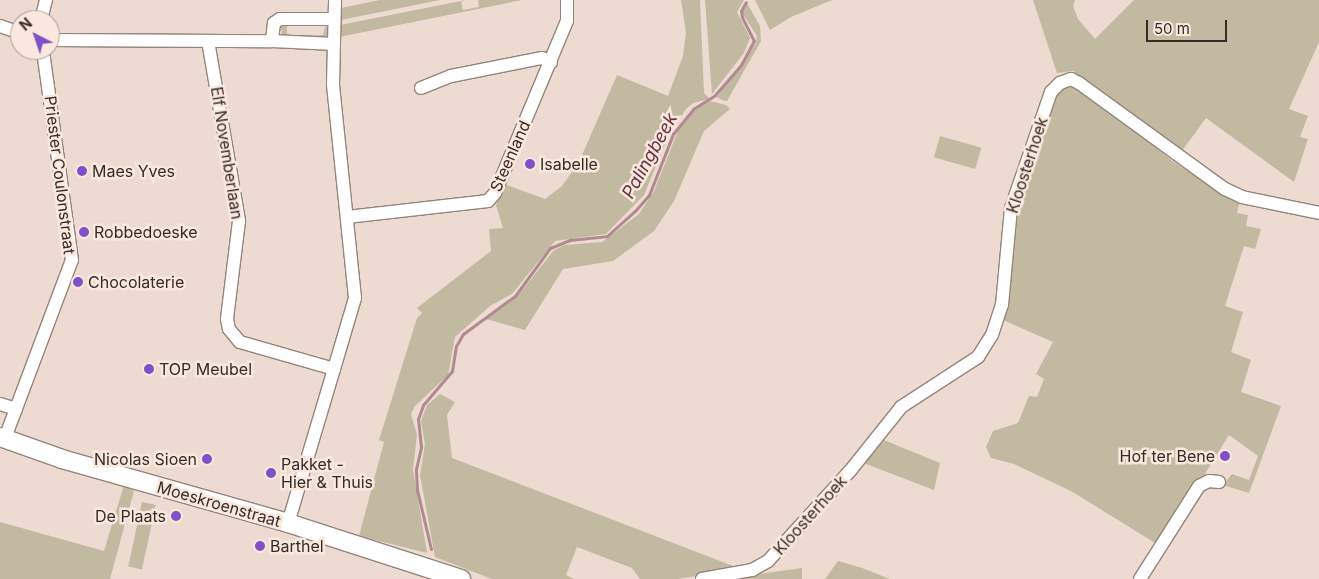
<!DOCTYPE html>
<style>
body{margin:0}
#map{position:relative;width:1319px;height:579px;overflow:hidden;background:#eddad0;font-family:Inter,sans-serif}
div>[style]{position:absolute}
.green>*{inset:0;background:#c1baa0;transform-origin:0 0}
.stream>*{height:3px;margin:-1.5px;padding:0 1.5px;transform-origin:1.5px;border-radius:1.5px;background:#b18a91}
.roads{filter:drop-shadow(1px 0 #95847a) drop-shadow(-1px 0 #95847a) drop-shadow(0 1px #95847a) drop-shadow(0 -1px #95847a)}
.street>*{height:12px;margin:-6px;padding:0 6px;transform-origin:6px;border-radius:6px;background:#fff}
.secondary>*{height:18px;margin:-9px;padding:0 9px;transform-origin:9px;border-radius:9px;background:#fff}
.dots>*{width:14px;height:14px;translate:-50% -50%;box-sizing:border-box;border:2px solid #fae7dd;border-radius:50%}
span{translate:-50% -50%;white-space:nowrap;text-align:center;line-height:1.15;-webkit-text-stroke:5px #fae7dd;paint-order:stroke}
.street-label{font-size:16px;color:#332c28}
.poi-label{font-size:16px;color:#332c28}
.left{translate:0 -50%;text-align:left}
.right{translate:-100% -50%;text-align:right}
.water-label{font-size:18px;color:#68323f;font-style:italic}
.north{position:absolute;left:10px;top:10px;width:50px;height:50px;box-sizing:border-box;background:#fae7dd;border:1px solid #aa9c95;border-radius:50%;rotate:319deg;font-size:14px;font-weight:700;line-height:20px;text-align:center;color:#332c28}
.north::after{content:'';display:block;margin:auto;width:18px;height:22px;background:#814fc8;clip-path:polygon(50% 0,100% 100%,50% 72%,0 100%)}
.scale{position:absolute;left:1146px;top:20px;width:81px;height:22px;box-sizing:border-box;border:2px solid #332c28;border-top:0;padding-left:6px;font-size:15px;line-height:18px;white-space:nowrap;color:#332c28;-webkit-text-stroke:4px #fae7dd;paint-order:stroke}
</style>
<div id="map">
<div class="green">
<i style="clip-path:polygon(380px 0,440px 0,341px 20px,341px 8px)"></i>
<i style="clip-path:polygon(466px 0,461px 2px,463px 10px,479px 7px,478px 0,522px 0,339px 37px,340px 25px)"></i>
<i style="clip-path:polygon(681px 0,700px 0,704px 93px,710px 99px,693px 103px,686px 109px,668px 137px,644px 195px,606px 234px,555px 241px,512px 294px,490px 306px,455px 337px,448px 375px,415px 406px,411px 414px,417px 435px,413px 469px,427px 553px,359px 536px,384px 442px,379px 440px,417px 318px,422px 313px,417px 308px,491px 251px,489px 229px,503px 228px,496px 205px,504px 184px,545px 199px,562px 186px,579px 162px,617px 75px,668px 96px,683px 56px,686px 33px)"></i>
<i style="clip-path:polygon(705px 0,744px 0,737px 12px,750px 38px,744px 53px,712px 94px)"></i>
<i style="clip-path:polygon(755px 0,832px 0,791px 17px,770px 30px)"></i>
<i style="clip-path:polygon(1033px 0,1075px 0,1073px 6px,1078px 19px,1095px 39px,1134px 0,1319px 0,1319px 42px,1289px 109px,1308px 116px,1300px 137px,1308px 139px,1294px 182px,1206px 118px,1179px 155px,1084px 83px,1074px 71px,1057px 73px)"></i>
<i style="clip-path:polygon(747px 3px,760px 26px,761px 41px,727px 101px,722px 100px,717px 97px,756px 43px,757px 36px,742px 13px)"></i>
<i style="clip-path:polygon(287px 23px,287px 35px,323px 35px,326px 24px,328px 37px,282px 36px,281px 27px)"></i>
<i style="clip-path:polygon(1069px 86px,1076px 86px,1103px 105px,1171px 160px,1213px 188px,1240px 200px,1237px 213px,1248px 215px,1246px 226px,1261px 229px,1255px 249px,1244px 246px,1225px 306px,1243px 312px,1231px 352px,1251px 360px,1241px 392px,1281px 406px,1249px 493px,1223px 485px,1232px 474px,1249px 480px,1258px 456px,1229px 435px,1160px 546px,1071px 491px,1014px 464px,991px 458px,986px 447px,993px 431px,1018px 423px,1029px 396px,1037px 397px,1044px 379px,1036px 374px,1053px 342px,1003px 320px,1016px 210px,1051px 105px,1059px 89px)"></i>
<i style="clip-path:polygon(710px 101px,726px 105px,730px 109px,704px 131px,674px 201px,654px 231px,613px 261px,563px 269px,525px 330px,486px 319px,517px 297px,554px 250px,565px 245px,602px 242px,639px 214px,654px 191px,678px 131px,693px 111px)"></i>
<i style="left:940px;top:136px;width:43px;height:22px;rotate:16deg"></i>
<i style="clip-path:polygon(440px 394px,455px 402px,447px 415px,452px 458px,741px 569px,677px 579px,640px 579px,632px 568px,577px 547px,566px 575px,574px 579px,492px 579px,435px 557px,420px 475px,425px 444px,421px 421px,427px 405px)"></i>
<i style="clip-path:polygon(879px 438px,940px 463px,934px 490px,861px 462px)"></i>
<i style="clip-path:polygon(124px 485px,134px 491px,110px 579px,0 579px,0 522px,104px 551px)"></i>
<i style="left:142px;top:502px;width:14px;height:66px;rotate:12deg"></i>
<i style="clip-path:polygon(838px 561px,862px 568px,890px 579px,825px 579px)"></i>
<i style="clip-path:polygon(802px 568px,802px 579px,734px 579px,758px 574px)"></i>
</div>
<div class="stream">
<i style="left:431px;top:549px;width:61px;rotate:-103.3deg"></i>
<i style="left:417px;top:490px;width:21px;rotate:-93deg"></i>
<i style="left:416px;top:469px;width:23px;rotate:-77deg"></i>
<i style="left:421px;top:447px;width:28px;rotate:-96deg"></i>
<i style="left:418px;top:419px;width:15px;rotate:-70deg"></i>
<i style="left:423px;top:405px;width:45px;rotate:-49.5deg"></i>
<i style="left:452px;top:371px;width:25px;rotate:-81deg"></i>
<i style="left:456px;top:346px;width:14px;rotate:-60deg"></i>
<i style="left:463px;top:334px;width:64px;rotate:-36.2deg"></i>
<i style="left:515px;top:296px;width:59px;rotate:-53.9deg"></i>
<i style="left:550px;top:248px;width:22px;rotate:-22deg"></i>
<i style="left:570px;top:240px;width:37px;rotate:-6deg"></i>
<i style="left:607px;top:236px;width:38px;rotate:-42deg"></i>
<i style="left:635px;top:211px;width:21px;rotate:-49deg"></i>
<i style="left:649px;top:195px;width:66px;rotate:-68.5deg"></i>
<i style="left:673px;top:134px;width:32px;rotate:-51deg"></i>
<i style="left:693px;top:109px;width:26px;rotate:-32deg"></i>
<i style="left:715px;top:95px;width:40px;rotate:-49deg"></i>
<i style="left:741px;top:65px;width:27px;rotate:-62deg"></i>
<i style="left:754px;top:41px;width:27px;rotate:-117deg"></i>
<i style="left:742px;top:17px;width:6px;rotate:-99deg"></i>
<i style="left:741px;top:11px;width:10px;rotate:-61deg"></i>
</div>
<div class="roads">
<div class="street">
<i style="left:41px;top:20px;width:21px;rotate:-76deg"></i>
<i style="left:0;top:26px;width:21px;rotate:19deg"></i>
<i style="left:50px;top:40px;width:222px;rotate:0.3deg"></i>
<i style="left:272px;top:41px;width:62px;rotate:2.8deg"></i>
<i style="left:208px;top:41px;width:183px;rotate:80.2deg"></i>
<i style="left:239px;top:221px;width:99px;rotate:97deg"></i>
<i style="left:227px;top:319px;width:10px;rotate:79deg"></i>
<i style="left:229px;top:329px;width:17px;rotate:50deg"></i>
<i style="left:240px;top:342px;width:98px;rotate:16deg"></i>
<i style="left:334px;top:369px;width:161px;rotate:106.6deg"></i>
<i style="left:272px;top:41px;width:18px;rotate:-84deg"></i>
<i style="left:274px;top:23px;width:7px;rotate:-34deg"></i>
<i style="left:280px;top:19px;width:54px"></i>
<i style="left:421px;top:88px;width:32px;rotate:-22deg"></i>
<i style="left:451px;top:76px;width:93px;rotate:-11.2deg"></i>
<i style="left:542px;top:58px;width:10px;rotate:24deg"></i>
<i style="left:347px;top:217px;width:142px;rotate:-6.5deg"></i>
<i style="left:488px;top:201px;width:11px;rotate:-49deg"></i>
<i style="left:495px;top:193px;width:186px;rotate:-67.3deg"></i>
<i style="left:567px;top:21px;width:21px;rotate:-90deg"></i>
<i style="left:334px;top:369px;width:74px;rotate:-73.5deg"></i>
<i style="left:355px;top:298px;width:215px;rotate:-95.9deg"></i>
<i style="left:333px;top:84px;width:84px;rotate:-88.6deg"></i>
<i style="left:0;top:404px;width:17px;rotate:17deg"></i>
<i style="left:5px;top:438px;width:190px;rotate:-69.4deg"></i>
<i style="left:72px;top:260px;width:212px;rotate:-97.9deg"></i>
<i style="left:702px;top:579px;width:51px;rotate:-10.2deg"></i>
<i style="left:752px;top:570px;width:18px;rotate:-29deg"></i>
<i style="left:768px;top:561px;width:122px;rotate:-47.7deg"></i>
<i style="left:850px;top:471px;width:82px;rotate:-51.4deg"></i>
<i style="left:901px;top:407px;width:92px;rotate:-33deg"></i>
<i style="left:978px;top:357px;width:26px;rotate:-58deg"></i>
<i style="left:992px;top:335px;width:32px;rotate:-72deg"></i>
<i style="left:1002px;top:305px;width:97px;rotate:-84.7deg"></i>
<i style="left:1011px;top:208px;width:123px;rotate:-71deg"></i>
<i style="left:1051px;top:92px;width:13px;rotate:-45deg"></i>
<i style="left:1060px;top:83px;width:12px;rotate:-20deg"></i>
<i style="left:1071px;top:79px;width:9px;rotate:27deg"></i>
<i style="left:1079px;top:83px;width:180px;rotate:36deg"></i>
<i style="left:1225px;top:189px;width:19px;rotate:25deg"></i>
<i style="left:1242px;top:197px;width:79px;rotate:11.7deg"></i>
<i style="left:1140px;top:579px;width:110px;rotate:-57.6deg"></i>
<i style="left:1199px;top:486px;width:11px;rotate:-27deg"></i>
<i style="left:1209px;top:481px;width:10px;rotate:6deg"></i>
</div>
<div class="secondary">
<i style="left:0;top:437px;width:66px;rotate:19.5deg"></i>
<i style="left:62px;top:459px;width:235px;rotate:15.8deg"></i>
<i style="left:288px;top:523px;width:182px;rotate:17.9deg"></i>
</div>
</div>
<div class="dots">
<i style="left:530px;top:164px;background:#814fc8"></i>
<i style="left:82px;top:171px;background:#814fc8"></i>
<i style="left:84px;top:232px;background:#814fc8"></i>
<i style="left:78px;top:282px;background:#814fc8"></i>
<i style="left:149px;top:369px;background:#814fc8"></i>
<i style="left:1225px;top:456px;background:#814fc8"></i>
<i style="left:207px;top:459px;background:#814fc8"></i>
<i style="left:271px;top:473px;background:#814fc8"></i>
<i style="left:176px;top:516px;background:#814fc8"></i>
<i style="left:260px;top:546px;background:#814fc8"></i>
</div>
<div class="street-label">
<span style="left:227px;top:153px;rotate:81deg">Elf Novemberlaan</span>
<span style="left:510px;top:156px;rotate:-66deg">Steenland</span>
<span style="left:1027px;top:165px;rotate:-72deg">Kloosterhoek</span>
<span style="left:60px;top:175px;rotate:83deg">Priester Coulonstraat</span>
<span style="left:219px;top:504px;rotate:16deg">Moeskroenstraat</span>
<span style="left:810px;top:515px;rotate:-48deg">Kloosterhoek</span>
</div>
<div class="poi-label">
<span class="left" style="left:540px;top:164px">Isabelle</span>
<span class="left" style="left:92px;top:171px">Maes Yves</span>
<span class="left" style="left:94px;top:232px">Robbedoeske</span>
<span class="left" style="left:88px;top:282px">Chocolaterie</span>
<span class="left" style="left:159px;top:369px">TOP Meubel</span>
<span class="right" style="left:1215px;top:456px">Hof ter Bene</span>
<span class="right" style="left:197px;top:459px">Nicolas Sioen</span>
<span class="left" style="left:281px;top:473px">Pakket -<br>Hier &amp; Thuis</span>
<span class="right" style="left:166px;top:516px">De Plaats</span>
<span class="left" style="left:270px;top:546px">Barthel</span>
</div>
<div class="water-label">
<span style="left:650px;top:156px;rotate:-61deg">Palingbeek</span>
</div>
<div class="north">N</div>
<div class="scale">50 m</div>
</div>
